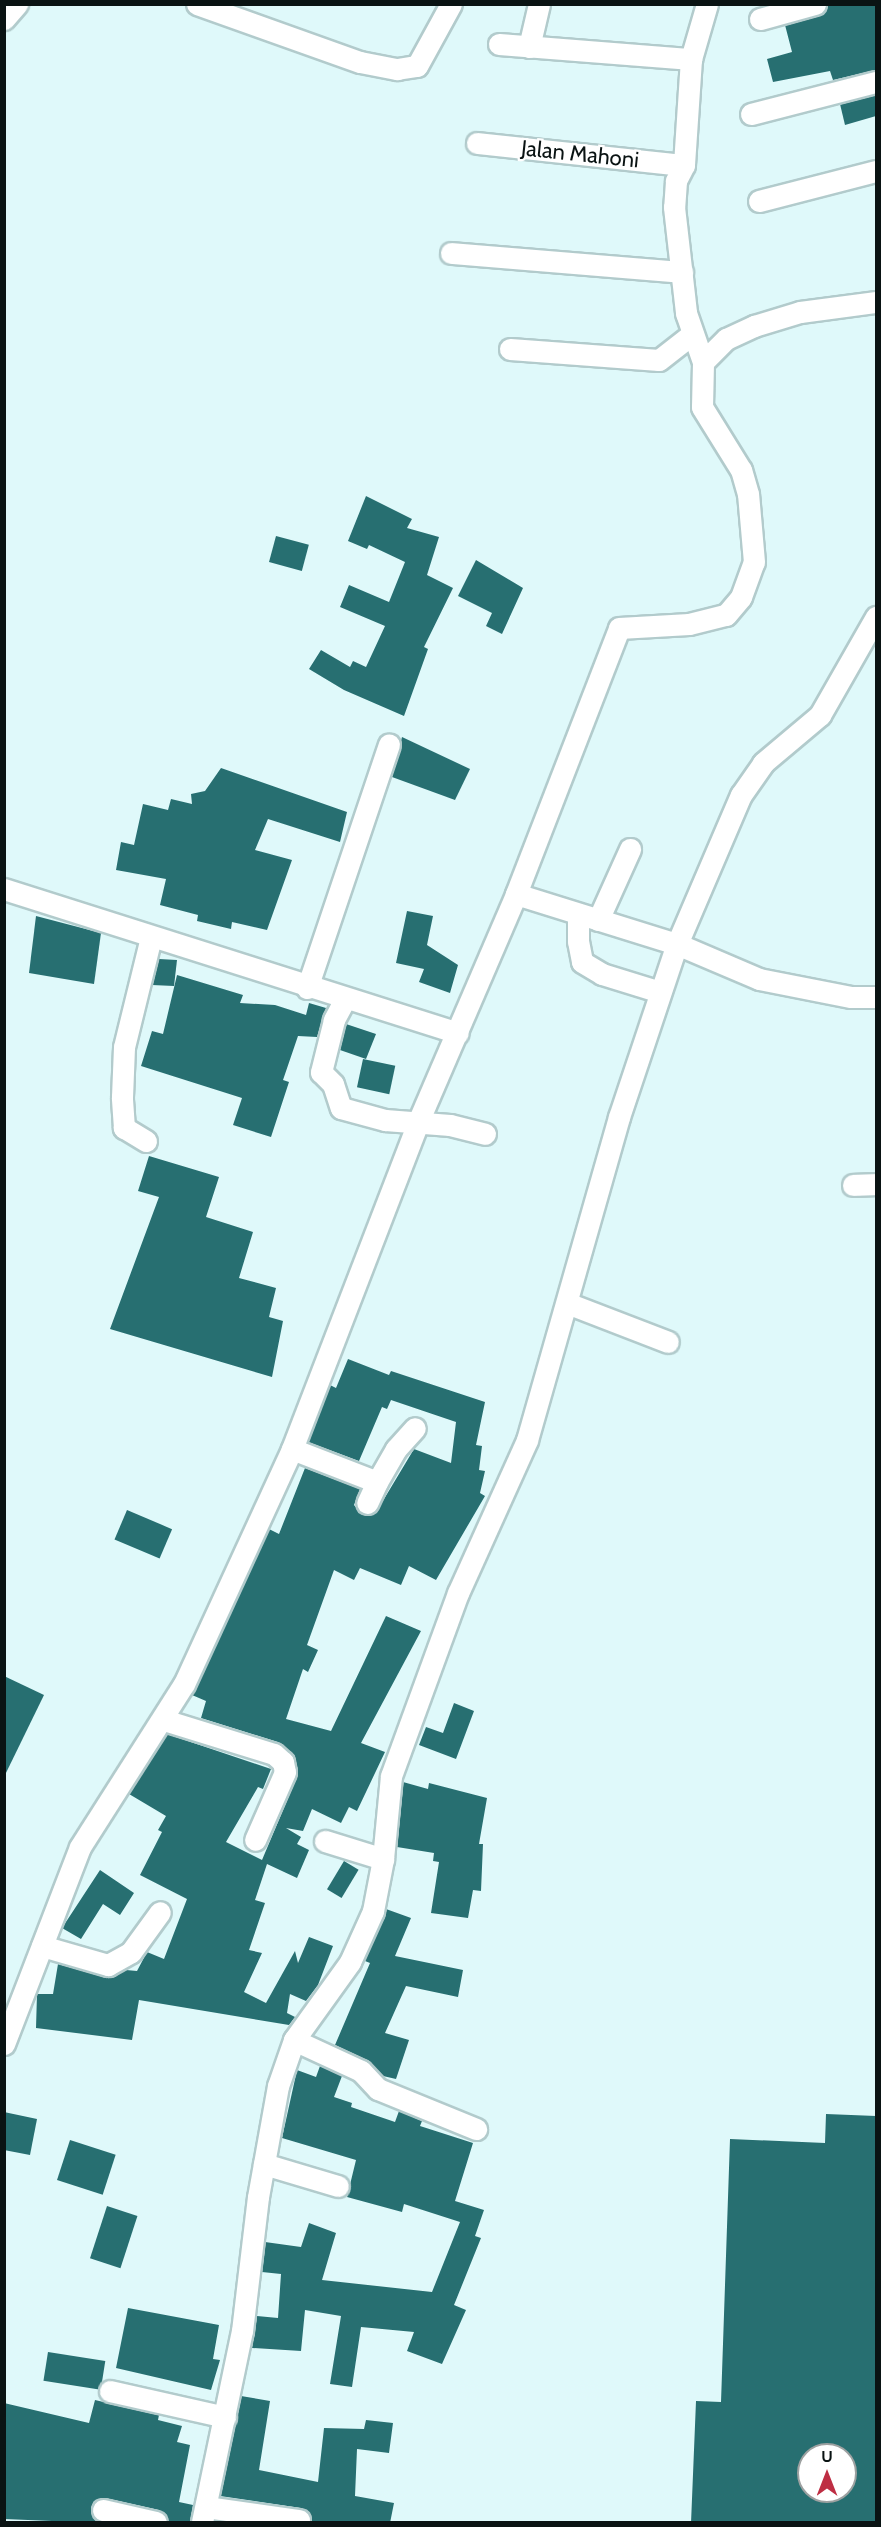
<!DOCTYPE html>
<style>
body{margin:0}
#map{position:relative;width:881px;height:2527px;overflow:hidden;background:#dff9fa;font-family:Cabin,sans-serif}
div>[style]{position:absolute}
.building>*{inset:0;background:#276f71;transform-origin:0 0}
.roads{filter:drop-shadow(2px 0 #b2cbcc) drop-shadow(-2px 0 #b2cbcc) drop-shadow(0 2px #b2cbcc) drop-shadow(0 -2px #b2cbcc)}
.minor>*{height:21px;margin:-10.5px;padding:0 10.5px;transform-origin:10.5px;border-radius:10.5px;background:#fff}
span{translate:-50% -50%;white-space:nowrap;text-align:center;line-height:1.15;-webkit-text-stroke:4.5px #fff;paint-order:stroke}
.street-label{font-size:22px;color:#0a1313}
.frame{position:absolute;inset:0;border:6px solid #0a1313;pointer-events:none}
.north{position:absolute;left:797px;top:2443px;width:60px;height:60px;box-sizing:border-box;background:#fff;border:2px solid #9da1a1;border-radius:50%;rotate:0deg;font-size:16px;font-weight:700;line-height:24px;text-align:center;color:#0a1313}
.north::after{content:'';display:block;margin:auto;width:21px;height:27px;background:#be2e43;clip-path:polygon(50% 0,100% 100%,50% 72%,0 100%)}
</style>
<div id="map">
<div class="building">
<i style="clip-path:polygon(827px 4px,876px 4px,876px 70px,833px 80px,830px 71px,773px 82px,767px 59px,792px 52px,785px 25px,819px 16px)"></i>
<i style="clip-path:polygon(876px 95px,876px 116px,845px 125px,840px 104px)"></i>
<i style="clip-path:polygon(366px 496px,412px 519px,407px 528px,439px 537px,427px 575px,453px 588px,424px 647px,428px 649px,404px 716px,344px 690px,309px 669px,321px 650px,350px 667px,353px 661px,366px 667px,385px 626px,340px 607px,349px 585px,389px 602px,405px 562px,369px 545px,367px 549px,348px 541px)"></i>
<i style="left:276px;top:536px;width:34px;height:27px;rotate:15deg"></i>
<i style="clip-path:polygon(476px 560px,523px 588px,502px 634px,486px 626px,492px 613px,458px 596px)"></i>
<i style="clip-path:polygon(402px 737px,470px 769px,455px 800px,392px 777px)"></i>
<i style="clip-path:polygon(221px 768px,347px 812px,340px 842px,268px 819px,255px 850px,292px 860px,267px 930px,232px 922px,231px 929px,197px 921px,198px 915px,160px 905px,166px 879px,116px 870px,121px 842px,134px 845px,143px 804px,168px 810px,171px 799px,192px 804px,191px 794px,205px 791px)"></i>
<i style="clip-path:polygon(407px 911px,433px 916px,427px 945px,458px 965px,450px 993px,419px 982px,424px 969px,396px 963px)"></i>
<i style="clip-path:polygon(36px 916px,101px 933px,94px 984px,29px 973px)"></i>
<i style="clip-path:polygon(159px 959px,177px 960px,174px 986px,152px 985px)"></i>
<i style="clip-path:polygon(177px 975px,243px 995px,240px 1003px,275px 1005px,306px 1015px,309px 1003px,326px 1008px,317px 1037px,298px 1036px,283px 1080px,289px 1082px,271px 1137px,233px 1125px,242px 1098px,141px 1066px,152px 1031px,163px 1034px)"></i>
<i style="clip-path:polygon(346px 1024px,376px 1034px,366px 1059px,340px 1050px)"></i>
<i style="left:363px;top:1059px;width:33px;height:29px;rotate:12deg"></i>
<i style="clip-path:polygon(149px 1156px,219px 1177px,206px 1217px,253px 1232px,239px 1278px,276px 1288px,269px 1317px,283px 1321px,272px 1377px,110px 1329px,159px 1197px,138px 1191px)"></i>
<i style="clip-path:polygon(348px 1359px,389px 1375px,391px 1371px,485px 1402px,476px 1445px,482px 1446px,479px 1470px,485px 1471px,480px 1493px,485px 1496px,436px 1580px,409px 1566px,401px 1585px,360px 1568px,354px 1580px,334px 1570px,307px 1645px,318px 1650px,308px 1672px,303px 1669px,286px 1719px,331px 1731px,386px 1616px,421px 1631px,361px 1743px,385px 1752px,357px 1811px,349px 1807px,341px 1823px,312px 1809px,303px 1831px,286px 1828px,301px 1837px,297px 1844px,309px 1850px,297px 1878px,267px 1864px,255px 1900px,265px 1903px,249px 1950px,262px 1953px,244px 1992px,266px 2003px,295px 1951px,298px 1963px,309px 1937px,333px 1946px,318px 1985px,306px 2001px,290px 1994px,287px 2013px,295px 2017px,289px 2025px,139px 2000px,132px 2040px,36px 2028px,37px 1994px,53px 1994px,58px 1964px,109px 1978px,126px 1970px,137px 1971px,147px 1952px,164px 1959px,187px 1899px,140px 1875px,162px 1832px,158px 1830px,166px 1816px,129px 1794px,167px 1734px,271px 1769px,263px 1789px,258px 1787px,226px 1842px,262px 1860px,297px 1777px,295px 1759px,278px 1742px,201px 1718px,206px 1701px,192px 1695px,269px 1529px,279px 1534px,305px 1468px,360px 1489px,354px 1505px,361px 1514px,367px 1516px,378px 1509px,414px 1449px,451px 1463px,456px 1422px,391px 1400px,387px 1409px,382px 1407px,359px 1461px,308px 1442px,330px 1385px,336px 1388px)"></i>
<i style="left:127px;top:1510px;width:49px;height:32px;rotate:23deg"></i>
<i style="clip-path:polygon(4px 1676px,44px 1695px,4px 1777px)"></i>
<i style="clip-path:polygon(454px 1703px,474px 1711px,456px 1759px,419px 1745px,426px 1727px,443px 1733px)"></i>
<i style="clip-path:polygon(403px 1782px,428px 1789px,429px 1783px,487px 1798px,479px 1844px,483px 1844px,481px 1891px,473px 1890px,468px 1918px,431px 1913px,439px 1862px,433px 1861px,434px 1853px,397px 1847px)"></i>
<i style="left:344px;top:1861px;width:17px;height:33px;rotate:31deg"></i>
<i style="clip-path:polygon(100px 1870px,134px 1893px,120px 1915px,103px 1904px,81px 1939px,62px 1928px)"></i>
<i style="clip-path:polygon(386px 1909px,411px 1918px,395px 1956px,463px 1970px,458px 1997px,406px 1986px,385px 2033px,409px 2040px,396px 2079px,383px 2076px,367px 2060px,335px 2045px,370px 1963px,365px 1961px)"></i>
<i style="clip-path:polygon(320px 2066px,342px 2076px,334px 2097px,352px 2103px,351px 2107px,395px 2122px,399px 2111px,422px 2121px,420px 2126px,473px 2143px,455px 2201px,484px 2210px,475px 2236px,481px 2238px,454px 2305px,466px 2310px,442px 2364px,407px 2351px,414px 2332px,361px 2327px,352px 2387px,330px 2384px,341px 2316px,305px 2310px,301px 2351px,252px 2348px,257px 2316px,278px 2318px,281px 2274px,262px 2272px,265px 2242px,301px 2247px,309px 2223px,336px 2233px,322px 2280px,432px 2292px,460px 2222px,404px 2204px,402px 2212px,347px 2197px,356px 2160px,282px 2138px,297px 2070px,316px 2077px)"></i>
<i style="clip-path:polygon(4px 2112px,37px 2119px,30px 2155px,4px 2150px)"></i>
<i style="clip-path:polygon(evenodd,826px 2114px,876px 2116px,876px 2523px,691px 2523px,696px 2401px,721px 2402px,730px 2139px,825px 2143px,826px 2114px,809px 2455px,845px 2455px,845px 2491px,809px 2491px,809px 2455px)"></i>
<i style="left:70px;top:2140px;width:48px;height:42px;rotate:18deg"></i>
<i style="left:107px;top:2206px;width:32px;height:55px;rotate:18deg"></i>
<i style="clip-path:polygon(128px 2308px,219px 2325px,213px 2359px,220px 2360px,211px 2390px,116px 2368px)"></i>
<i style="left:48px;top:2352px;width:58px;height:29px;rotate:9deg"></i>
<i style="clip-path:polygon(241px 2396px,270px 2401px,259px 2470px,318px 2482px,324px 2428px,364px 2429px,366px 2420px,393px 2423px,389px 2453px,357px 2449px,355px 2496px,394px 2503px,390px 2523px,311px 2523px,311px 2515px,301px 2508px,220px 2496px)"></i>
<i style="clip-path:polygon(95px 2400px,159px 2415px,158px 2420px,182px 2426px,177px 2442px,190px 2445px,179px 2502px,193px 2505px,190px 2523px,168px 2523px,159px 2510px,105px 2498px,94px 2501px,91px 2508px,94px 2519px,100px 2523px,4px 2519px,4px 2403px,89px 2423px)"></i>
</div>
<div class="roads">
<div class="minor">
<i style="left:197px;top:4px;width:173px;rotate:19.6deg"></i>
<i style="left:360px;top:62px;width:38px;rotate:11deg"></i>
<i style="left:397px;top:69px;width:20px;rotate:-9deg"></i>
<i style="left:417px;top:66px;width:71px;rotate:-61.3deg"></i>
<i style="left:4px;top:19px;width:20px;rotate:-49deg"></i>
<i style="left:760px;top:19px;width:57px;rotate:-15.3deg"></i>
<i style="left:499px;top:44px;width:193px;rotate:4.5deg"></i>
<i style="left:691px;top:59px;width:106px;rotate:93.8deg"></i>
<i style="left:684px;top:165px;width:18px;rotate:117deg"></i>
<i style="left:676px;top:181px;width:26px;rotate:94deg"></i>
<i style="left:674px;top:207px;width:107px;rotate:83.5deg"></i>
<i style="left:686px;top:313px;width:52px;rotate:70.9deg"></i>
<i style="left:529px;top:47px;width:44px;rotate:-76.9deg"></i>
<i style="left:691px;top:59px;width:57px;rotate:-73.8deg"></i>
<i style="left:751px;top:114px;width:129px;rotate:-14.4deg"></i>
<i style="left:477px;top:143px;width:208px;rotate:6.1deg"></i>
<i style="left:759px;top:201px;width:121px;rotate:-14.4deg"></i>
<i style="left:451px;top:253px;width:232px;rotate:4.7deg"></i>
<i style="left:510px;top:349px;width:149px;rotate:4.2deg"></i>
<i style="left:659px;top:360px;width:41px;rotate:-38deg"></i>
<i style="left:4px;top:889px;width:476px;rotate:17.6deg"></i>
<i style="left:516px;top:894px;width:169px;rotate:17.3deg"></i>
<i style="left:677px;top:944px;width:89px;rotate:23.1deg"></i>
<i style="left:759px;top:979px;width:94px;rotate:11.1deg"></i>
<i style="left:851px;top:997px;width:25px"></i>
<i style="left:578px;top:914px;width:27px;rotate:90deg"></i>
<i style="left:578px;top:941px;width:21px;rotate:79deg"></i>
<i style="left:582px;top:962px;width:23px;rotate:31deg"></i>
<i style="left:602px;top:974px;width:61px;rotate:17.2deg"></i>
<i style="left:598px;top:920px;width:78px;rotate:-65.7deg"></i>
<i style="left:307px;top:988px;width:257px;rotate:-71.4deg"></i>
<i style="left:345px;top:999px;width:24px;rotate:118deg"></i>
<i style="left:334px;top:1020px;width:54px;rotate:104deg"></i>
<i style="left:321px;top:1072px;width:17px;rotate:45deg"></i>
<i style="left:333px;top:1084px;width:25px;rotate:72deg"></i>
<i style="left:341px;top:1108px;width:46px;rotate:15.3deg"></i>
<i style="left:385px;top:1120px;width:65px;rotate:4.4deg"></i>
<i style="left:450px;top:1125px;width:36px;rotate:14deg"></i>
<i style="left:146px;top:1141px;width:26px;rotate:-149deg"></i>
<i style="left:124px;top:1128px;width:31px;rotate:-94deg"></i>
<i style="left:122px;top:1097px;width:50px;rotate:-87.7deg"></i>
<i style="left:124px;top:1047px;width:113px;rotate:-76.2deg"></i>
<i style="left:853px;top:1185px;width:23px;rotate:-2deg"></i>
<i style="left:567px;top:1303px;width:108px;rotate:21.1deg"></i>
<i style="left:292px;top:1449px;width:91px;rotate:21.2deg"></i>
<i style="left:377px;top:1482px;width:23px;rotate:115deg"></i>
<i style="left:377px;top:1482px;width:38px;rotate:-60deg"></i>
<i style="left:396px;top:1449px;width:28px;rotate:-48deg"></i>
<i style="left:164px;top:1720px;width:115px;rotate:17.2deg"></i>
<i style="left:274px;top:1754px;width:12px;rotate:42deg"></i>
<i style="left:283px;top:1762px;width:10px;rotate:79deg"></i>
<i style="left:285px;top:1772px;width:74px;rotate:113.8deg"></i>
<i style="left:325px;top:1841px;width:61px;rotate:17.2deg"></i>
<i style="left:42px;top:1946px;width:69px;rotate:16.1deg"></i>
<i style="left:108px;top:1965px;width:26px;rotate:-29deg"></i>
<i style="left:131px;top:1952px;width:49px;rotate:-54.1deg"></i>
<i style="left:294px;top:2040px;width:74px;rotate:24.8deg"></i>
<i style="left:361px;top:2071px;width:25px;rotate:47deg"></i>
<i style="left:378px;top:2089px;width:106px;rotate:22.2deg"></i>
<i style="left:4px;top:2044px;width:211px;rotate:-68.9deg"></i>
<i style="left:80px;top:1847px;width:193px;rotate:-57.5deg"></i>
<i style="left:184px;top:1684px;width:259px;rotate:-65.3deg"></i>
<i style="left:292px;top:1449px;width:350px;rotate:-68.9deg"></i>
<i style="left:418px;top:1122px;width:248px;rotate:-66.7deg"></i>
<i style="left:516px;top:894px;width:285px;rotate:-68.8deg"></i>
<i style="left:619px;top:628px;width:70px;rotate:-3.3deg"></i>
<i style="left:689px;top:624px;width:38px;rotate:-14deg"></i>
<i style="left:726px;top:615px;width:23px;rotate:-50deg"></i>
<i style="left:741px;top:597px;width:37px;rotate:-70deg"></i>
<i style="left:754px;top:562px;width:68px;rotate:-95deg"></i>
<i style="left:748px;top:494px;width:25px;rotate:-106deg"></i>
<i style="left:741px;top:470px;width:74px;rotate:-121.8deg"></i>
<i style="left:702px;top:407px;width:45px;rotate:-88.7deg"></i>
<i style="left:703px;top:362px;width:33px;rotate:-45deg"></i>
<i style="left:726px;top:339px;width:31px;rotate:-25deg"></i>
<i style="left:754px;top:326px;width:48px;rotate:-16.9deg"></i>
<i style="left:800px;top:312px;width:77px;rotate:-7.5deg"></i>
<i style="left:264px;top:2164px;width:77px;rotate:16.6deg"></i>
<i style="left:110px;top:2391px;width:118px;rotate:12.7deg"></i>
<i style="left:206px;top:2507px;width:94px;rotate:8deg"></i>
<i style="left:103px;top:2510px;width:54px;rotate:12.8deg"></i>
<i style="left:202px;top:2522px;width:195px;rotate:-78.2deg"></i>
<i style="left:242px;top:2331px;width:135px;rotate:-83.2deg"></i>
<i style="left:258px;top:2197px;width:113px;rotate:-79.8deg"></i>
<i style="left:278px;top:2086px;width:49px;rotate:-70.8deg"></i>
<i style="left:294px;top:2040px;width:96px;rotate:-54.3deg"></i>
<i style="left:350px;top:1962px;width:56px;rotate:-65.7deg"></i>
<i style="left:373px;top:1911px;width:53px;rotate:-79.1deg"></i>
<i style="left:383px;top:1859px;width:83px;rotate:-84.5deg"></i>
<i style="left:391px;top:1776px;width:195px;rotate:-69.9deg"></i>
<i style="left:458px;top:1593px;width:168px;rotate:-65.7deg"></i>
<i style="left:527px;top:1440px;width:336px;rotate:-74.1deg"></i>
<i style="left:619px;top:1117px;width:182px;rotate:-71.5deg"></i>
<i style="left:677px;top:944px;width:162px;rotate:-66.8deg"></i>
<i style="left:741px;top:795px;width:39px;rotate:-55deg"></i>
<i style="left:763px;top:763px;width:75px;rotate:-40.1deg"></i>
<i style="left:820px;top:715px;width:113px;rotate:-60.3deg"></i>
</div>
</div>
<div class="street-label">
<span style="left:580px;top:154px;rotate:6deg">Jalan Mahoni</span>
</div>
<div class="frame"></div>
<div class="north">U</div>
</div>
